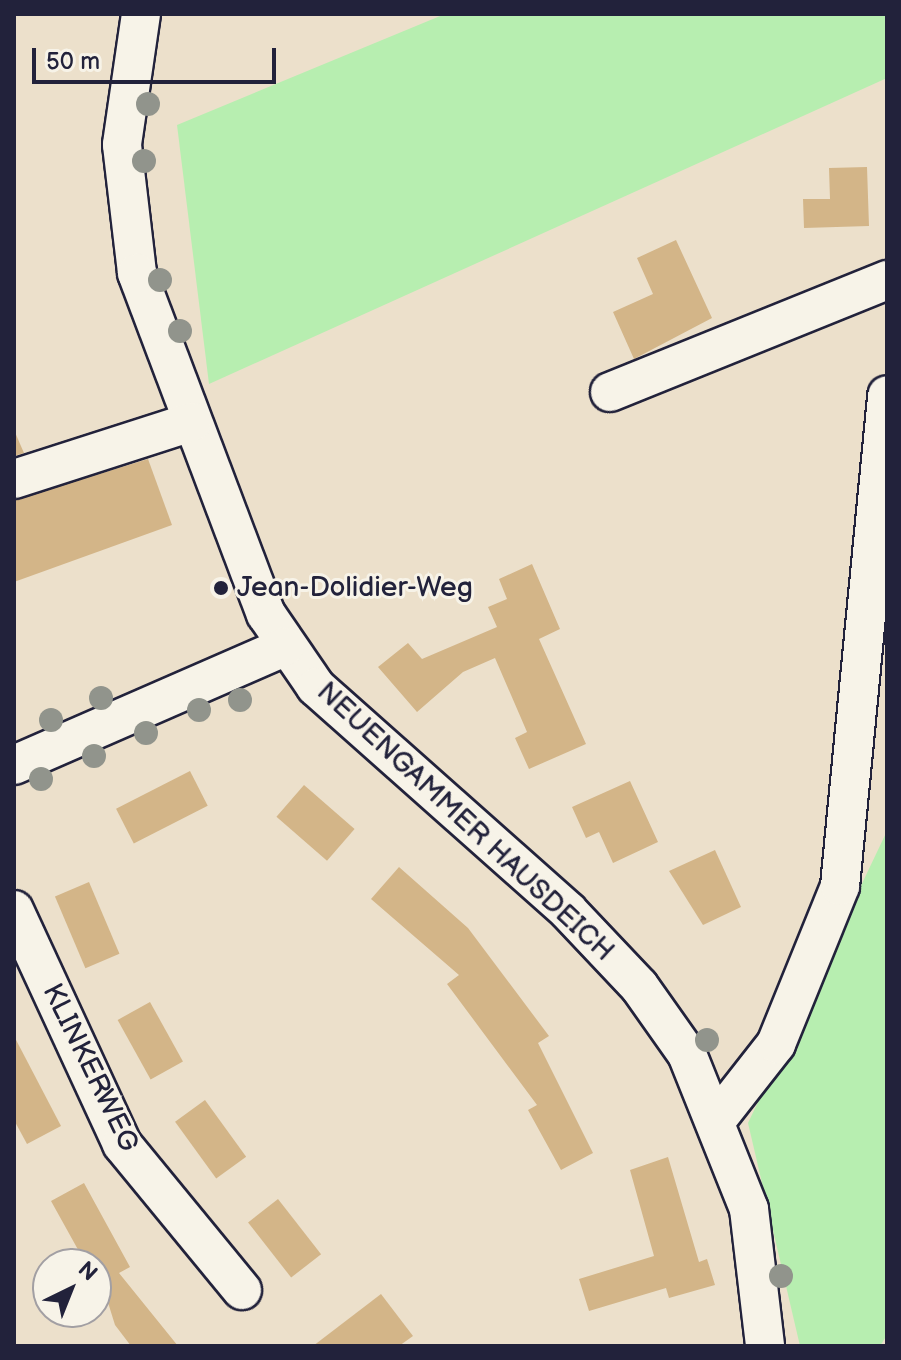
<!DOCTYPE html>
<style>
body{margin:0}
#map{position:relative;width:901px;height:1360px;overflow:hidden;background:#ece0cb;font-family:"Balsamiq Sans",sans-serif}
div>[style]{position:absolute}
.green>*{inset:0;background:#b7eeb0}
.building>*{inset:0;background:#d3b588;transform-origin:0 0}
.roads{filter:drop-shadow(2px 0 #22223b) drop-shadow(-2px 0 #22223b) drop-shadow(0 2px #22223b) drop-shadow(0 -2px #22223b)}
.minor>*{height:38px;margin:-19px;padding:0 19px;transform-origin:19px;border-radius:19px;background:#f7f3e8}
.trees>*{width:24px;height:24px;margin:-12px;border-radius:50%;background:#91948c}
.dots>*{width:22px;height:22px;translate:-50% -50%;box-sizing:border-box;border:4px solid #f7f3e8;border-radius:50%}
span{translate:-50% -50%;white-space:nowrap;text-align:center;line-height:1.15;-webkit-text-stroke:6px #f7f3e8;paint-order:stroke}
.poi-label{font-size:28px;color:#22223b}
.left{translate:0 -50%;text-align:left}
.street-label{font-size:28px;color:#22223b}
.frame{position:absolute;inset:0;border:16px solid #22223b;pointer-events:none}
.north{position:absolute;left:32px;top:1248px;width:80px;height:80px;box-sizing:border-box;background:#f7f3e8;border:2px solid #a29fa3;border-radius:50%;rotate:43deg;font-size:22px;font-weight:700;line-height:32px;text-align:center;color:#22223b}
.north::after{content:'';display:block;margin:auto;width:28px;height:36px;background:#22223b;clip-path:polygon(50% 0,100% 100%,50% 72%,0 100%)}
.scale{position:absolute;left:32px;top:48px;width:244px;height:36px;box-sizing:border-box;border:4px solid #22223b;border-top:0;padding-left:10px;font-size:24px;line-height:28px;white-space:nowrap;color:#22223b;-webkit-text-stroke:6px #f7f3e8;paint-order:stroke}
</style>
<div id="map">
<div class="green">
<i style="clip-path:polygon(445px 14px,887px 14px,887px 78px,209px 384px,177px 125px)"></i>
<i style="clip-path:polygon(887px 831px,887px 1335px,880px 1346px,800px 1346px,748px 1123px)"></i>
</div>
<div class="building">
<i style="clip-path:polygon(867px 167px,869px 226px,804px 228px,803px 199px,830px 199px,829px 168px)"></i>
<i style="clip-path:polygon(676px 240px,712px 318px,634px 359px,613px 312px,653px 294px,637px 258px)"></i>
<i style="clip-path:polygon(14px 430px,24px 453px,14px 456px)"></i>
<i style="clip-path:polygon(148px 459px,172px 525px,14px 582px,14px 500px)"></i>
<i style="clip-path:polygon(532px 564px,560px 629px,539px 639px,586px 744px,529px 769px,515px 738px,527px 732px,495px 658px,463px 672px,417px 712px,378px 667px,408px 643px,422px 659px,497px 627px,488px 607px,507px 599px,499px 579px)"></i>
<i style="left:190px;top:771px;width:39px;height:83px;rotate:63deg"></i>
<i style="clip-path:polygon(630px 781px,658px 842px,613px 863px,599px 832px,586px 838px,572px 807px)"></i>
<i style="left:304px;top:785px;width:67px;height:42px;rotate:41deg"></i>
<i style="clip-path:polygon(715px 850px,741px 907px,703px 925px,669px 871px)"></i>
<i style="clip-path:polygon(399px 867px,468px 928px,549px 1036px,538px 1043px,593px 1153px,561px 1170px,528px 1110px,537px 1105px,447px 984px,459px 975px,371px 899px)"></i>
<i style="left:89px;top:882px;width:78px;height:37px;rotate:67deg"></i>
<i style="left:150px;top:1002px;width:68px;height:37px;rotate:61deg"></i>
<i style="clip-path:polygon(14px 1036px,61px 1126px,27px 1144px,14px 1120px)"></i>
<i style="left:205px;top:1100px;width:70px;height:37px;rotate:54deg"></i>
<i style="clip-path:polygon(668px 1157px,699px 1262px,707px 1259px,715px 1285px,669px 1298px,666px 1288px,589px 1311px,579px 1279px,654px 1256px,630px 1170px)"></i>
<i style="clip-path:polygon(84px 1183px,130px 1267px,119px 1273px,178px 1346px,131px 1346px,115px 1325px,96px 1264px,86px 1264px,51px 1201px)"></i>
<i style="left:278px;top:1199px;width:70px;height:38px;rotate:52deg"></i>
<i style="clip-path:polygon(381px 1294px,413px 1336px,399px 1346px,313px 1346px)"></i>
</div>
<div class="roads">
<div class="minor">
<i style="left:141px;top:14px;width:132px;rotate:98.3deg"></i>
<i style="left:122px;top:145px;width:129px;rotate:83.3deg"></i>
<i style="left:137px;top:273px;width:365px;rotate:69.3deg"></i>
<i style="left:266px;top:614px;width:88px;rotate:55.6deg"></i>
<i style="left:316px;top:687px;width:337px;rotate:41.6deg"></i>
<i style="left:568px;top:911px;width:103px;rotate:46.6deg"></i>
<i style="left:639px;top:986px;width:83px;rotate:54.8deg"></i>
<i style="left:687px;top:1054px;width:167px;rotate:68.2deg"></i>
<i style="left:749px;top:1209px;width:138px;rotate:83.3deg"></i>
<i style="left:610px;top:392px;width:299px;rotate:-22deg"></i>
<i style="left:14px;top:479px;width:187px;rotate:-17.8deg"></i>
<i style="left:14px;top:765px;width:295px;rotate:-23.6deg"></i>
<i style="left:14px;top:910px;width:258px;rotate:65.2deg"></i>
<i style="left:122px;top:1144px;width:189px;rotate:50.6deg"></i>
<i style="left:718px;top:1118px;width:94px;rotate:-51.9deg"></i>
<i style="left:776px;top:1044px;width:170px;rotate:-67.9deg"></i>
<i style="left:840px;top:886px;width:493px;rotate:-84.5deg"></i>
</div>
</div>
<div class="trees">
<i style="left:148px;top:104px"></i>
<i style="left:144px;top:161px"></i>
<i style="left:160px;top:280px"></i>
<i style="left:180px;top:331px"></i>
<i style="left:101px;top:698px"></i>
<i style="left:240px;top:700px"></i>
<i style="left:199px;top:710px"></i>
<i style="left:51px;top:720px"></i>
<i style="left:146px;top:733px"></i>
<i style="left:94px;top:756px"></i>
<i style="left:41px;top:779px"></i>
<i style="left:707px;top:1040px"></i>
<i style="left:781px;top:1276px"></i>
</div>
<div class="dots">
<i style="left:221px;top:588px;background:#22223b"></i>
</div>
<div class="poi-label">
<span class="left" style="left:237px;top:588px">Jean-Dolidier-Weg</span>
</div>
<div class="street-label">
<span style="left:465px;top:822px;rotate:43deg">NEUENGAMMER HAUSDEICH</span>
<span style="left:90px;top:1068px;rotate:64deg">KLINKERWEG</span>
</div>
<div class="frame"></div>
<div class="north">N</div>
<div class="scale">50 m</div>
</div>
